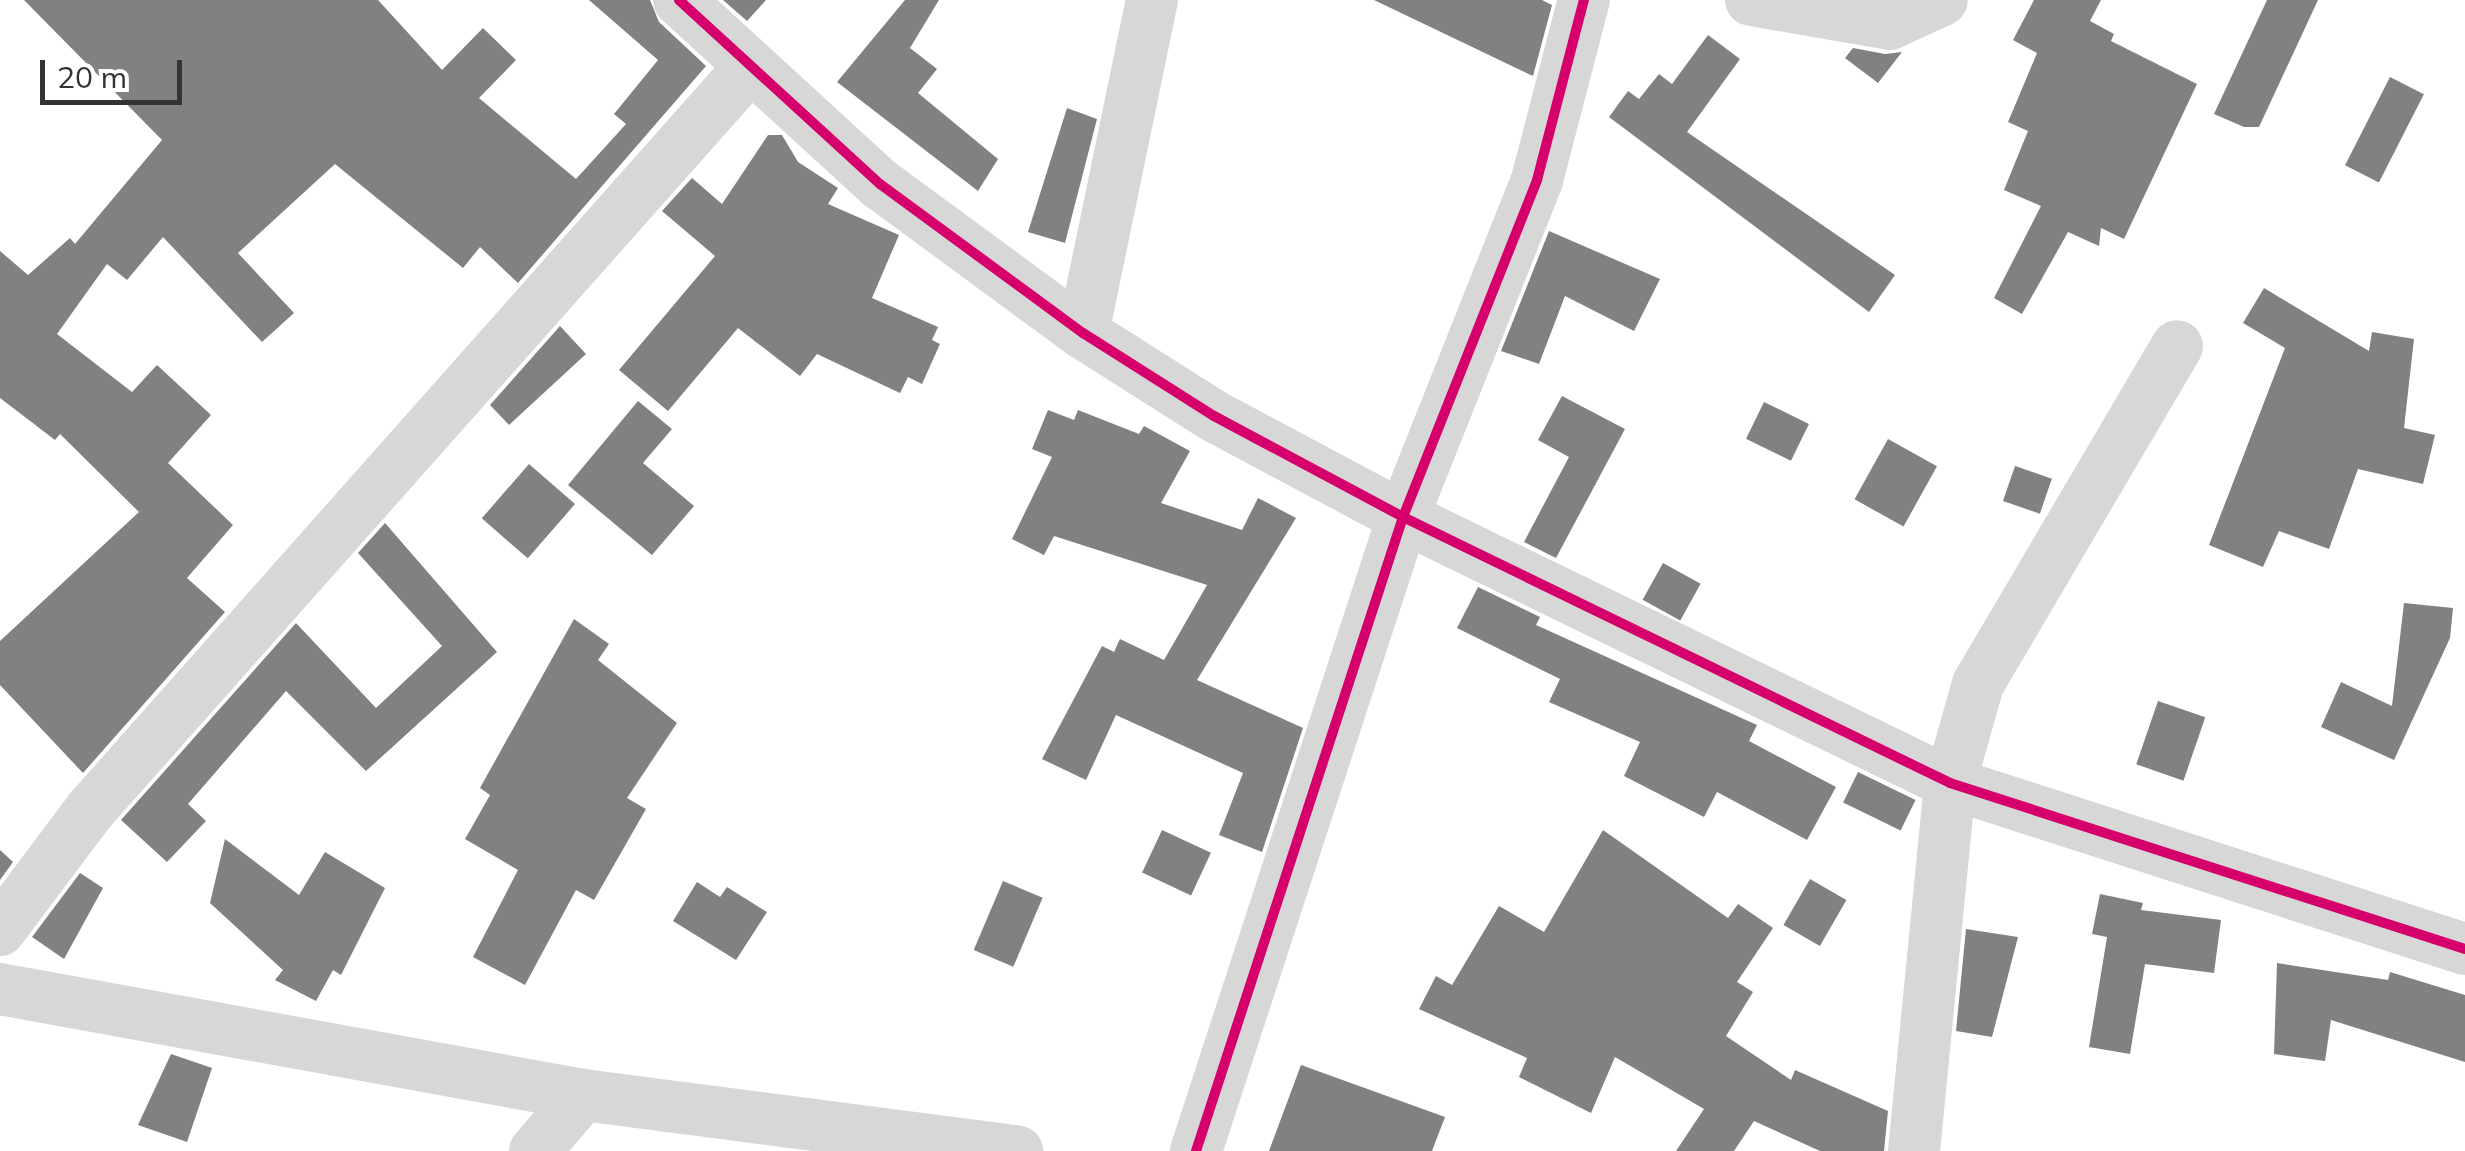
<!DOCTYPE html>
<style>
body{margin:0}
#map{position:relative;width:2465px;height:1151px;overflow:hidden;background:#fff;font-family:Mulish,sans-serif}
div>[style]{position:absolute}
.building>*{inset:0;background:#818181;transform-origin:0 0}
.minor>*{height:52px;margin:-26px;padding:0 26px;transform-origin:26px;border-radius:26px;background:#d7d7d7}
.cycleway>*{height:10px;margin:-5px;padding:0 5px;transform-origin:5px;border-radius:5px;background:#d6006c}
span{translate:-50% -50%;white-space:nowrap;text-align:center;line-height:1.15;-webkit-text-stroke:10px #fff;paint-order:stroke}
.scale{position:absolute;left:40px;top:60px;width:142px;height:45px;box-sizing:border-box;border:5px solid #333;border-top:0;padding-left:12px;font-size:30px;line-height:35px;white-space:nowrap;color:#333;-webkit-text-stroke:8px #fff;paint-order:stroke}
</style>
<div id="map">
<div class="building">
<i style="clip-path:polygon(24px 0,378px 0,442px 70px,483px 28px,516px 60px,479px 98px,576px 179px,626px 124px,614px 114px,658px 60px,589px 0,650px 0,659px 22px,706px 66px,518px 283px,480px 247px,463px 268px,335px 164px,238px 253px,294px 313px,262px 342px,163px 237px,127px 280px,107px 264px,57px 334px,132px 392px,157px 365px,211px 415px,168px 463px,233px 525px,187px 578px,225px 612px,83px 773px,0 685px,0 641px,139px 512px,60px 434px,55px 440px,0 398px,0 251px,28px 275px,70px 238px,75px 244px,162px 140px)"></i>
<i style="clip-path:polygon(723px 0,766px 0,747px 21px)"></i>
<i style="clip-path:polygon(905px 0,939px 0,910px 48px,937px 69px,918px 93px,998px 159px,978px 191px,837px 82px)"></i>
<i style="clip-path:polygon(1374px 0,1542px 0,1552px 5px,1533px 76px)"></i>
<i style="clip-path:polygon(2034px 0,2101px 0,2090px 21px,2114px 34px,2111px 41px,2197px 84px,2124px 239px,2101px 228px,2099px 246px,2068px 232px,2022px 314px,1994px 298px,2041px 206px,2004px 190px,2028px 131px,2008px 122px,2037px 53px,2013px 40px)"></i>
<i style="clip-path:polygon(2267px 0,2318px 0,2259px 127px,2244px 127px,2214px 114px)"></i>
<i style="clip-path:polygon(1708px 35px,1740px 59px,1687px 132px,1895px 275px,1869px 312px,1609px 117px,1628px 91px,1639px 99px,1659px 74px,1672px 84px)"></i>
<i style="clip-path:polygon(1853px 48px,1885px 54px,1902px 52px,1878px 83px,1845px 58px)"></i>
<i style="left:2390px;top:77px;width:38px;height:99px;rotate:27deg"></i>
<i style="clip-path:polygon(1067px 108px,1097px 119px,1065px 243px,1028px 232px)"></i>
<i style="clip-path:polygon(768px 135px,782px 135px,798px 162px,838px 188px,828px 204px,899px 235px,872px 298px,938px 327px,932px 340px,940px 344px,922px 384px,908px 377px,900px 393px,817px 354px,800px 376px,738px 328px,668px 411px,619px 370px,715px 256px,662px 211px,692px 178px,722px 204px)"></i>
<i style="clip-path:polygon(1549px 231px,1660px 279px,1634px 331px,1565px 296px,1539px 364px,1501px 351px)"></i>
<i style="clip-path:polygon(2264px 288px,2369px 351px,2372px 332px,2414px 339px,2404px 428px,2435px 435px,2423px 484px,2358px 469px,2329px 549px,2279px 531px,2263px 567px,2209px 545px,2285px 348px,2243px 323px)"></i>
<i style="clip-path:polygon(560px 326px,586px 354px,509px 425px,490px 405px)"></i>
<i style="clip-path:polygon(1562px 396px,1625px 429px,1556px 558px,1524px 542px,1569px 457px,1538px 440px)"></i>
<i style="clip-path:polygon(638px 401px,672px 429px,643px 463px,694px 506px,652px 555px,568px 485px)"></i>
<i style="left:1764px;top:402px;width:50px;height:41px;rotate:26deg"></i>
<i style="clip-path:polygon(1048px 410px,1074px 420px,1078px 410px,1139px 434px,1144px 426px,1190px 451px,1161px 503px,1242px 530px,1258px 498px,1296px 518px,1197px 680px,1303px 728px,1262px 852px,1219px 835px,1243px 773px,1116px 715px,1086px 780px,1042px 759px,1102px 646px,1114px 652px,1120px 639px,1164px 660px,1207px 585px,1054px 536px,1044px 555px,1012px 539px,1052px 457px,1032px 449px)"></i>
<i style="left:1888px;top:439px;width:56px;height:69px;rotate:29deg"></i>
<i style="left:529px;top:464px;width:61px;height:72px;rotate:41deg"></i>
<i style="left:2015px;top:466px;width:39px;height:37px;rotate:19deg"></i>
<i style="clip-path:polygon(385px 523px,497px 652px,366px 771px,286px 691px,188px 804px,206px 821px,167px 862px,121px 820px,296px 623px,376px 708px,442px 646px,358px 553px)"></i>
<i style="left:1663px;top:563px;width:43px;height:42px;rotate:29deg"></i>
<i style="clip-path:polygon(1478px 587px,1540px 617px,1536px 625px,1757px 725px,1749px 741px,1836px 787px,1807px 840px,1717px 792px,1704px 817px,1624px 776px,1640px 742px,1549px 702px,1560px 679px,1457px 628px)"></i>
<i style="clip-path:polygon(2404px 603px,2453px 608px,2450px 638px,2394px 760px,2321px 727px,2341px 682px,2392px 706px)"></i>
<i style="clip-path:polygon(574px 619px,609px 644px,598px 660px,677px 723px,627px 798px,646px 809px,594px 900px,576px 890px,525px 985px,473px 957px,518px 870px,465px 839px,490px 795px,480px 788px)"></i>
<i style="left:2158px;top:701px;width:50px;height:67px;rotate:19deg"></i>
<i style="left:1858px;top:772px;width:64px;height:34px;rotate:26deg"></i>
<i style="left:1162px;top:830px;width:54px;height:47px;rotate:25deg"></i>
<i style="clip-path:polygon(1603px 830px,1728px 918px,1738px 904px,1773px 928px,1737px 982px,1753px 992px,1726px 1036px,1791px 1080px,1795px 1070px,1888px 1111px,1884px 1151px,1820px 1151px,1754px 1121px,1734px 1151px,1676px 1151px,1704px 1109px,1615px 1057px,1591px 1113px,1519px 1077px,1527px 1058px,1419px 1009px,1436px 976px,1452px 985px,1499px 906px,1544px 932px)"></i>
<i style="clip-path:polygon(225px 839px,299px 895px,325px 852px,385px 888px,341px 975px,333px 970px,316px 1001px,275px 980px,283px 970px,210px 903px)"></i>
<i style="clip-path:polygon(0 850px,13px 862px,0 880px)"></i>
<i style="clip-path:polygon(80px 873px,103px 888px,64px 959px,32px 937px)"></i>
<i style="left:1810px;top:879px;width:42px;height:53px;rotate:30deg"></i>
<i style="left:1003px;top:881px;width:43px;height:75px;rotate:23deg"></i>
<i style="clip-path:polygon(697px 882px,720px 897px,727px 887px,767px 912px,736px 960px,673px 921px)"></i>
<i style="clip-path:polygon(2100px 894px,2143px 903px,2141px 910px,2221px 920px,2214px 973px,2145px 964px,2130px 1054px,2089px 1047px,2107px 937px,2092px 934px)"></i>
<i style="clip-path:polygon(1966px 929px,2018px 937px,1992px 1037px,1956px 1031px)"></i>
<i style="clip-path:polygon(2277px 963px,2388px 980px,2390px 972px,2465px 995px,2465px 1062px,2331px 1020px,2325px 1061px,2274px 1054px)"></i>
<i style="clip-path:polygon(171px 1054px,212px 1068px,187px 1142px,138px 1125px)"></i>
<i style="clip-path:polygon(1301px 1065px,1445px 1117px,1432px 1151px,1269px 1151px)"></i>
</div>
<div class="minor">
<i style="left:679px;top:0;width:273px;rotate:42.5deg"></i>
<i style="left:880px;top:184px;width:252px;rotate:36.3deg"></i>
<i style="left:1083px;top:333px;width:155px;rotate:32.4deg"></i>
<i style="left:1214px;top:416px;width:214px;rotate:28.1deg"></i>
<i style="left:1403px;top:517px;width:608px;rotate:25.93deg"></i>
<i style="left:1950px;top:783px;width:541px;rotate:17.87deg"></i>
<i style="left:1751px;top:0;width:141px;rotate:9.8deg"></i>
<i style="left:1890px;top:24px;width:57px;rotate:-24.8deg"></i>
<i style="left:1083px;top:333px;width:340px;rotate:-78.3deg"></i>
<i style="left:0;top:930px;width:151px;rotate:-53.1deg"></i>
<i style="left:91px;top:809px;width:991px;rotate:-48.4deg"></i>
<i style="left:0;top:989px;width:593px;rotate:10.3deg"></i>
<i style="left:583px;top:1095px;width:438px;rotate:7.4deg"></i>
<i style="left:535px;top:1151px;width:74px;rotate:-49.4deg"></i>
<i style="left:1196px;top:1151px;width:667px;rotate:-71.92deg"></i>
<i style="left:1403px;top:517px;width:363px;rotate:-68.3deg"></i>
<i style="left:1537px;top:180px;width:186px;rotate:-75.4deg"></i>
<i style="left:1914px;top:1151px;width:370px;rotate:-84.4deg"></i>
<i style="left:1950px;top:783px;width:103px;rotate:-74.2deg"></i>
<i style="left:1978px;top:684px;width:392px;rotate:-59.5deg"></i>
</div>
<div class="cycleway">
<i style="left:679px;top:0;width:273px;rotate:42.5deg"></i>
<i style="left:880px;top:184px;width:252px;rotate:36.3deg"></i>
<i style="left:1083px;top:333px;width:155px;rotate:32.4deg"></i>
<i style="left:1214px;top:416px;width:214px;rotate:28.1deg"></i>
<i style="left:1403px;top:517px;width:608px;rotate:25.93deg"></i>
<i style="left:1950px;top:783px;width:541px;rotate:17.87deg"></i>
<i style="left:1196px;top:1151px;width:667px;rotate:-71.92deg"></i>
<i style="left:1403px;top:517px;width:363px;rotate:-68.3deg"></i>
<i style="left:1537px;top:180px;width:186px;rotate:-75.4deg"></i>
</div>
<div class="scale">20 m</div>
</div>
